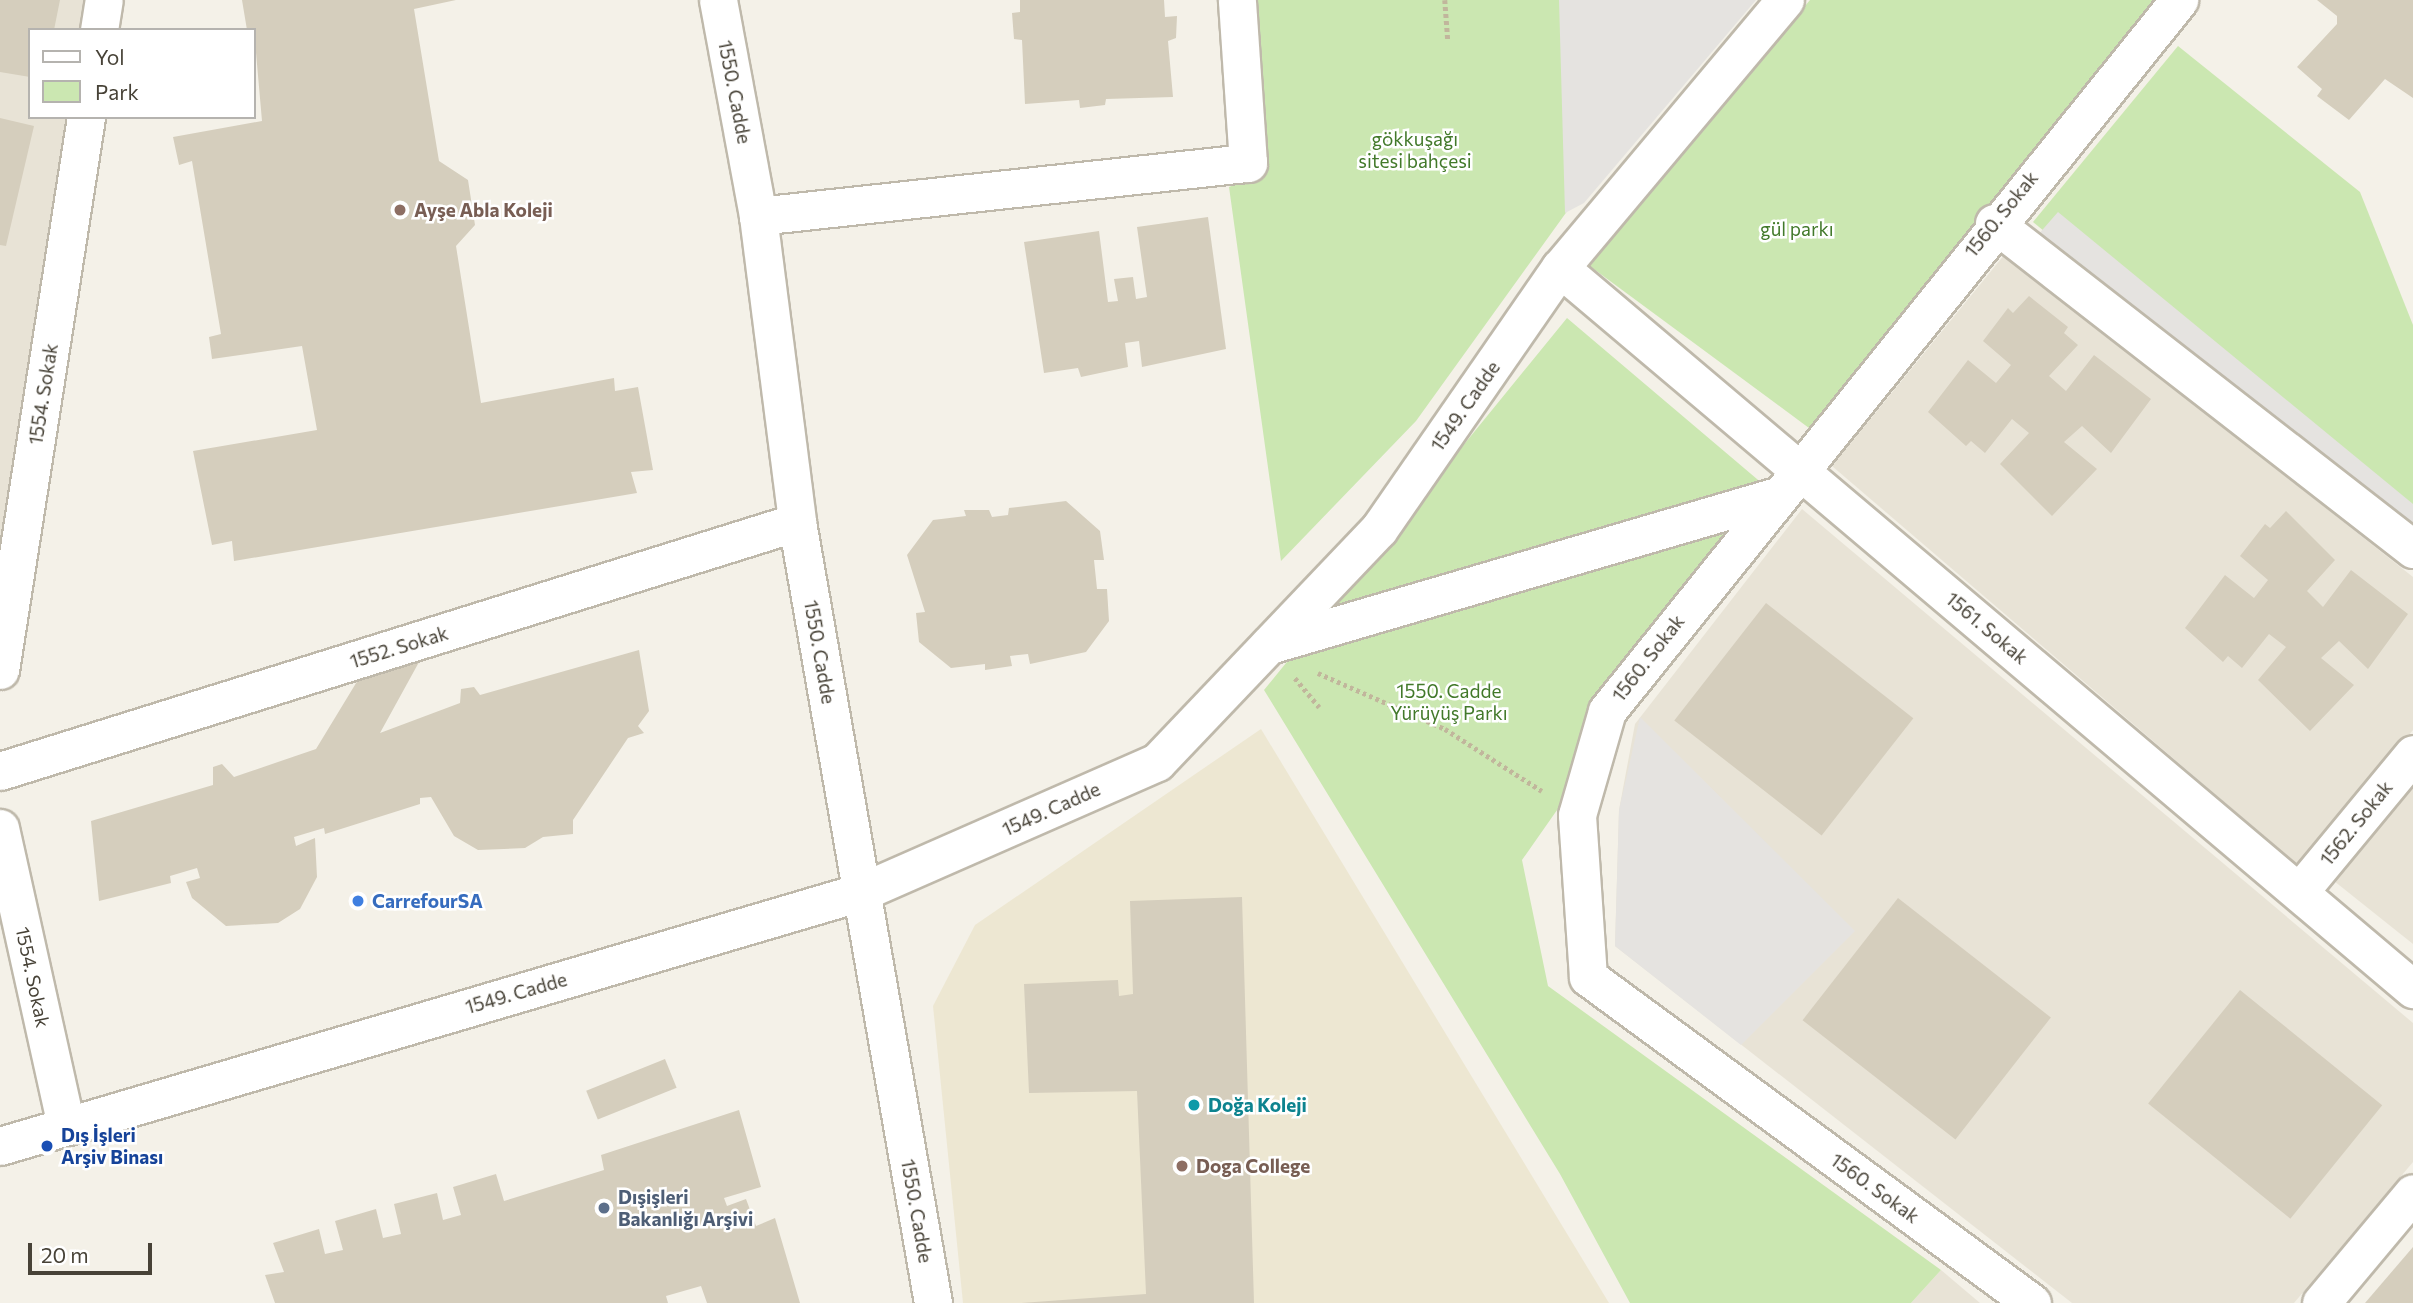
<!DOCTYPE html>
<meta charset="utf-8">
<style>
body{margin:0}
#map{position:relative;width:2413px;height:1303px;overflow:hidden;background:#f4f1e8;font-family:Commissioner,sans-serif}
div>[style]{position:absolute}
.residential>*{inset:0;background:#e8e3d6}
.education>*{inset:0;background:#ede7d2}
.green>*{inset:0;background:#cbe7b1}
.parking>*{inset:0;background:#e5e3e0}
.building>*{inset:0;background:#d5cebd;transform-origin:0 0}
.path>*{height:4.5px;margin-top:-2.25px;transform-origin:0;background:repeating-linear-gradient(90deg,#c1b69c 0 3.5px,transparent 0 7px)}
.roads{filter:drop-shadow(2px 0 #bfb9ab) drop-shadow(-2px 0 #bfb9ab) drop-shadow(0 2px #bfb9ab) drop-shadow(0 -2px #bfb9ab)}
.street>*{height:37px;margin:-18.5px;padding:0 18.5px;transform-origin:18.5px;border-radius:18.5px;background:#fff}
.dots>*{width:19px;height:19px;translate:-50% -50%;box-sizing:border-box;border:4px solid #fff;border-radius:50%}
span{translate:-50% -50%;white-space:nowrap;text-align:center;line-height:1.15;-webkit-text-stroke:5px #fff;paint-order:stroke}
.street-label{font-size:19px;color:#474237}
.park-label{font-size:19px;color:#42792a}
.education-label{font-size:19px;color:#785e54;font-weight:700}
.left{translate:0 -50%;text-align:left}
.shop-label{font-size:19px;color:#366cbe;font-weight:700}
.culture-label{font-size:19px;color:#0d838f;font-weight:700}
.transit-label{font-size:19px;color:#164399;font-weight:700}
.service-label{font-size:19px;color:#4e5e75;font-weight:700}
.legend{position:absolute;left:28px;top:28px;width:228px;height:91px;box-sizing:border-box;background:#fff;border:2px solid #b5b3af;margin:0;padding:9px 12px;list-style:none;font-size:21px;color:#474237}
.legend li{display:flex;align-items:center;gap:14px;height:35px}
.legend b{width:35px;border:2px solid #b5b3af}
.scale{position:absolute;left:28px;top:1243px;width:124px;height:32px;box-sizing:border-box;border:4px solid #474237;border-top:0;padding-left:9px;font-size:21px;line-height:24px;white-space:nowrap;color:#474237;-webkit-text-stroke:5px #fff;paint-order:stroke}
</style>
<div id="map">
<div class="residential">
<i style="clip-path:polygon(0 0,95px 0,90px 30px,30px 30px,30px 117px,76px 117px,0 589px)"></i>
<i style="clip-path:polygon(2005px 254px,2413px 577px,2413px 730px,2299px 866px,1832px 466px)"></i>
<i style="clip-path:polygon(1802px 509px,2413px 1023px,2413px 1162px,2294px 1303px,2072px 1303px,1615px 946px,1619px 810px,1635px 724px)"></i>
<i style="clip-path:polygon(2413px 777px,2413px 944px,2329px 877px)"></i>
<i style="clip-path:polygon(1941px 1270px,1980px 1303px,1911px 1303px)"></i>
</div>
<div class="education">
<i style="clip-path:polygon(1261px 729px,1609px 1303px,963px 1303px,933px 1006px,975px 925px)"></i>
</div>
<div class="green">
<i style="clip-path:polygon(1255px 0,1560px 0,1568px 210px,1416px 421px,1281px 561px,1229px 187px,1266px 171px)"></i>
<i style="clip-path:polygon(1810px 0,2167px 0,1809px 428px,1587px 264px)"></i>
<i style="clip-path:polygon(2178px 46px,2360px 192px,2413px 325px,2413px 535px,2033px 222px)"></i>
<i style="clip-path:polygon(1567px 318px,1777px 496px,1522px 860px,1548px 986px,1941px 1270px,1911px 1303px,1630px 1303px,1560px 1174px,1264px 690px)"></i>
</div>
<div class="parking">
<i style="clip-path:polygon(1559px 0,1756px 0,1584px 203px,1565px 213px)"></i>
<i style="clip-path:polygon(2058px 212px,2413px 504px,2413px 540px,2031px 243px)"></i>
<i style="clip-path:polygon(1640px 717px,1855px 931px,1741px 1045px,1615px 946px,1619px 810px)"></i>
</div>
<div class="building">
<i style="clip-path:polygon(0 0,60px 0,54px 30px,30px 30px,30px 77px,0 72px)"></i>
<i style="clip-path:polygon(242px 0,456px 0,414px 9px,439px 161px,468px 180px,475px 225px,456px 246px,481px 403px,614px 378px,615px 391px,638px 387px,653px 470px,631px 472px,637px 493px,234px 561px,232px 541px,212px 545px,193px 451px,317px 430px,302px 346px,212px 359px,209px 337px,221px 334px,192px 161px,179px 165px,173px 137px,262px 121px,254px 30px,247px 30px)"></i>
<i style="clip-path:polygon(1020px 0,1164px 0,1165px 17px,1177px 16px,1176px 38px,1168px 41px,1173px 97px,1106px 99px,1105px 105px,1080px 108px,1079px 100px,1025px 104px,1022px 40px,1014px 39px,1012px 13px,1020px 12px)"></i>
<i style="clip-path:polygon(2317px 0,2413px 0,2413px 98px,2385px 79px,2349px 120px,2317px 96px,2322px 89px,2297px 67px,2337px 24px,2337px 16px)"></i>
<i style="clip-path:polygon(0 118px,34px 126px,6px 246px,0 245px)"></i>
<i style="clip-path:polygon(1208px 217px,1226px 349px,1142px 367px,1139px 341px,1125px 343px,1128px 367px,1081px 377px,1078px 368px,1044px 373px,1024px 242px,1099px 231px,1108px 302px,1118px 301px,1114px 279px,1133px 277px,1136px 299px,1147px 297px,1137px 227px)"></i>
<i style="clip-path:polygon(2029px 296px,2068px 327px,2064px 333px,2078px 345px,2049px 376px,2066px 391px,2094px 355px,2151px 399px,2111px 453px,2082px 426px,2064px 442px,2097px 469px,2052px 516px,2000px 464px,2029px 433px,2012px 419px,1985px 453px,1971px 441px,1966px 446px,1928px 412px,1968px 360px,1996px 383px,2011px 365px,1983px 341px,2008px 308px,2013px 313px)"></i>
<i style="clip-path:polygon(1066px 501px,1100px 531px,1104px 560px,1094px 560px,1097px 589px,1107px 589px,1109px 621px,1086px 652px,1030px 664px,1028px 654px,1010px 656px,1012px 666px,985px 670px,985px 664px,951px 668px,919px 642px,916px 613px,925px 612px,907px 555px,933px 520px,966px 516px,964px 510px,989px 510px,992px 517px,1008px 515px,1009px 508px)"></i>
<i style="clip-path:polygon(2286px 511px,2335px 560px,2307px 591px,2323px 607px,2351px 570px,2408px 614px,2368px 669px,2339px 641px,2321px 658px,2354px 685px,2310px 731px,2258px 680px,2286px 647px,2269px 634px,2242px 668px,2228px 656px,2223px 662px,2185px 628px,2225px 575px,2254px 598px,2268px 580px,2240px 556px,2265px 524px,2270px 528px)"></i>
<i style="left:1766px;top:603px;width:187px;height:149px;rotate:38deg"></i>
<i style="clip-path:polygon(639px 650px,649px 711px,638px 726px,644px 733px,628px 738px,573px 820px,573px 834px,543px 837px,525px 848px,478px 850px,454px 836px,431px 797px,420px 798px,420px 804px,325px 834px,324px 828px,294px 837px,296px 846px,315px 838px,317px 877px,300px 909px,278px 923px,226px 926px,192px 898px,186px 882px,200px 878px,197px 868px,170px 876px,171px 883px,99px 901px,91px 821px,213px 785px,213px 767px,222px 764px,234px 777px,316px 749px,364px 670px,424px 653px,380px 733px,460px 703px,461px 689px,474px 687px,480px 695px)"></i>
<i style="clip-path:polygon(1242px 897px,1254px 1303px,1021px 1303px,1146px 1294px,1137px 1091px,1029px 1093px,1024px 984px,1118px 980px,1119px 996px,1133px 994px,1130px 901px)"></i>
<i style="left:1898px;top:898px;width:194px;height:155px;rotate:38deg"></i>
<i style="left:2240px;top:990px;width:183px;height:146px;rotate:39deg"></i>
<i style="left:665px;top:1059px;width:31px;height:85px;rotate:68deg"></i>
<i style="clip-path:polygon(739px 1110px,761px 1187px,724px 1198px,727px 1206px,746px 1199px,756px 1226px,775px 1218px,800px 1303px,707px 1303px,701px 1286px,666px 1296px,668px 1303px,275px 1303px,265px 1275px,284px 1272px,273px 1243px,319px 1229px,325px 1254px,343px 1250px,335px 1221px,376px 1209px,383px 1238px,401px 1234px,394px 1204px,437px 1193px,443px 1220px,461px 1215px,453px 1187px,496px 1174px,504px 1201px,604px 1170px,601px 1155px)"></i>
<i style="clip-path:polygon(2413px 1247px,2413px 1303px,2365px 1303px)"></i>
</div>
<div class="path">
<i style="left:1445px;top:0;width:41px;rotate:85.8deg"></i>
<i style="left:1318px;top:673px;width:139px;rotate:23.8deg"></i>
<i style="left:1445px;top:729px;width:115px;rotate:32.6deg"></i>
<i style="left:1295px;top:678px;width:38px;rotate:50deg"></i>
</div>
<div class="roads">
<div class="street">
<i style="left:718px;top:0;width:220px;rotate:79.5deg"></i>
<i style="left:758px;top:216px;width:308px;rotate:82.7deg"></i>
<i style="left:797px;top:522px;width:793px;rotate:80.12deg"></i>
<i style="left:99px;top:30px;width:30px;rotate:-81deg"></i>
<i style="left:758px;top:216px;width:493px;rotate:-6.2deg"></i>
<i style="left:1248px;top:163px;width:163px;rotate:-93.9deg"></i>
<i style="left:1994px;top:223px;width:531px;rotate:37.88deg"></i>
<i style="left:1560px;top:268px;width:1117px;rotate:40.21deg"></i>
<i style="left:1269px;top:645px;width:529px;rotate:-16.35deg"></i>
<i style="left:0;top:670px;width:560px;rotate:-81.16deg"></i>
<i style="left:0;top:771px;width:835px;rotate:-17.35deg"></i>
<i style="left:0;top:828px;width:305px;rotate:77.5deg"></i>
<i style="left:2299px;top:892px;width:179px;rotate:-50.4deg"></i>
<i style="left:0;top:1146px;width:898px;rotate:-16.44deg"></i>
<i style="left:861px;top:892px;width:323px;rotate:-23.7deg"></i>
<i style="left:1157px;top:762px;width:322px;rotate:-46.4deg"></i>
<i style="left:1379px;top:529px;width:318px;rotate:-55.3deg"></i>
<i style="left:1560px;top:268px;width:350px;rotate:-50deg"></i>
<i style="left:2032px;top:1303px;width:551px;rotate:-143.71deg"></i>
<i style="left:1588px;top:977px;width:162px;rotate:-93.9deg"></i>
<i style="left:1577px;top:815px;width:108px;rotate:-73.9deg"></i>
<i style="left:1607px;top:711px;width:913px;rotate:-51.18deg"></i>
<i style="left:2321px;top:1303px;width:143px;rotate:-50.1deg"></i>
</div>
</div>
<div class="dots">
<i style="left:400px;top:210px;background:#8d6e63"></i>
<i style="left:358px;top:901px;background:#3f7fe0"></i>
<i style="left:1194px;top:1105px;background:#0f9aa8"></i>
<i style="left:47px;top:1146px;background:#1a4fb4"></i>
<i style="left:1182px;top:1166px;background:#8d6e63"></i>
<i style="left:604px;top:1208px;background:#5c6f8a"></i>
</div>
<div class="street-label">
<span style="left:735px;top:92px;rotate:79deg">1550. Cadde</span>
<span style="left:2001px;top:214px;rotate:-51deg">1560. Sokak</span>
<span style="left:43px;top:394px;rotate:-81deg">1554. Sokak</span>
<span style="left:1465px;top:406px;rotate:-55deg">1549. Cadde</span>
<span style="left:1987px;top:628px;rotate:40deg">1561. Sokak</span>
<span style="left:399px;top:647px;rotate:-17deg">1552. Sokak</span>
<span style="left:820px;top:652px;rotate:80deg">1550. Cadde</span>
<span style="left:1648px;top:658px;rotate:-52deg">1560. Sokak</span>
<span style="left:1051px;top:809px;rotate:-24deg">1549. Cadde</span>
<span style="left:2356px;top:823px;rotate:-51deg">1562. Sokak</span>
<span style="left:33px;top:977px;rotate:78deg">1554. Sokak</span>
<span style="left:516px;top:993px;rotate:-16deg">1549. Cadde</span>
<span style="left:1875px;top:1188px;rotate:36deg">1560. Sokak</span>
<span style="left:917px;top:1211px;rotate:80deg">1550. Cadde</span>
</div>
<div class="park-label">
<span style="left:1415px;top:150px">gökkuşağı<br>sitesi bahçesi</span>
<span style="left:1797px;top:229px">gül parkı</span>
<span style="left:1449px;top:702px">1550. Cadde<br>Yürüyüş Parkı</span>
</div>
<div class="education-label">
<span class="left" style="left:414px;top:210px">Ayşe Abla Koleji</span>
<span class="left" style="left:1196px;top:1166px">Doga College</span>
</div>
<div class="shop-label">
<span class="left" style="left:372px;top:901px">CarrefourSA</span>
</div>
<div class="culture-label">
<span class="left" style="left:1208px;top:1105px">Doğa Koleji</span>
</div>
<div class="transit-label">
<span class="left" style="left:61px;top:1146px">Dış İşleri<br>Arşiv Binası</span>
</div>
<div class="service-label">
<span class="left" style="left:618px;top:1208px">Dışişleri<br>Bakanlığı Arşivi</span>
</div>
<ul class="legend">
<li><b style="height:9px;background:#fff"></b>Yol</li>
<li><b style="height:19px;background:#cbe7b1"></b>Park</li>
</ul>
<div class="scale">20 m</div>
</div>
